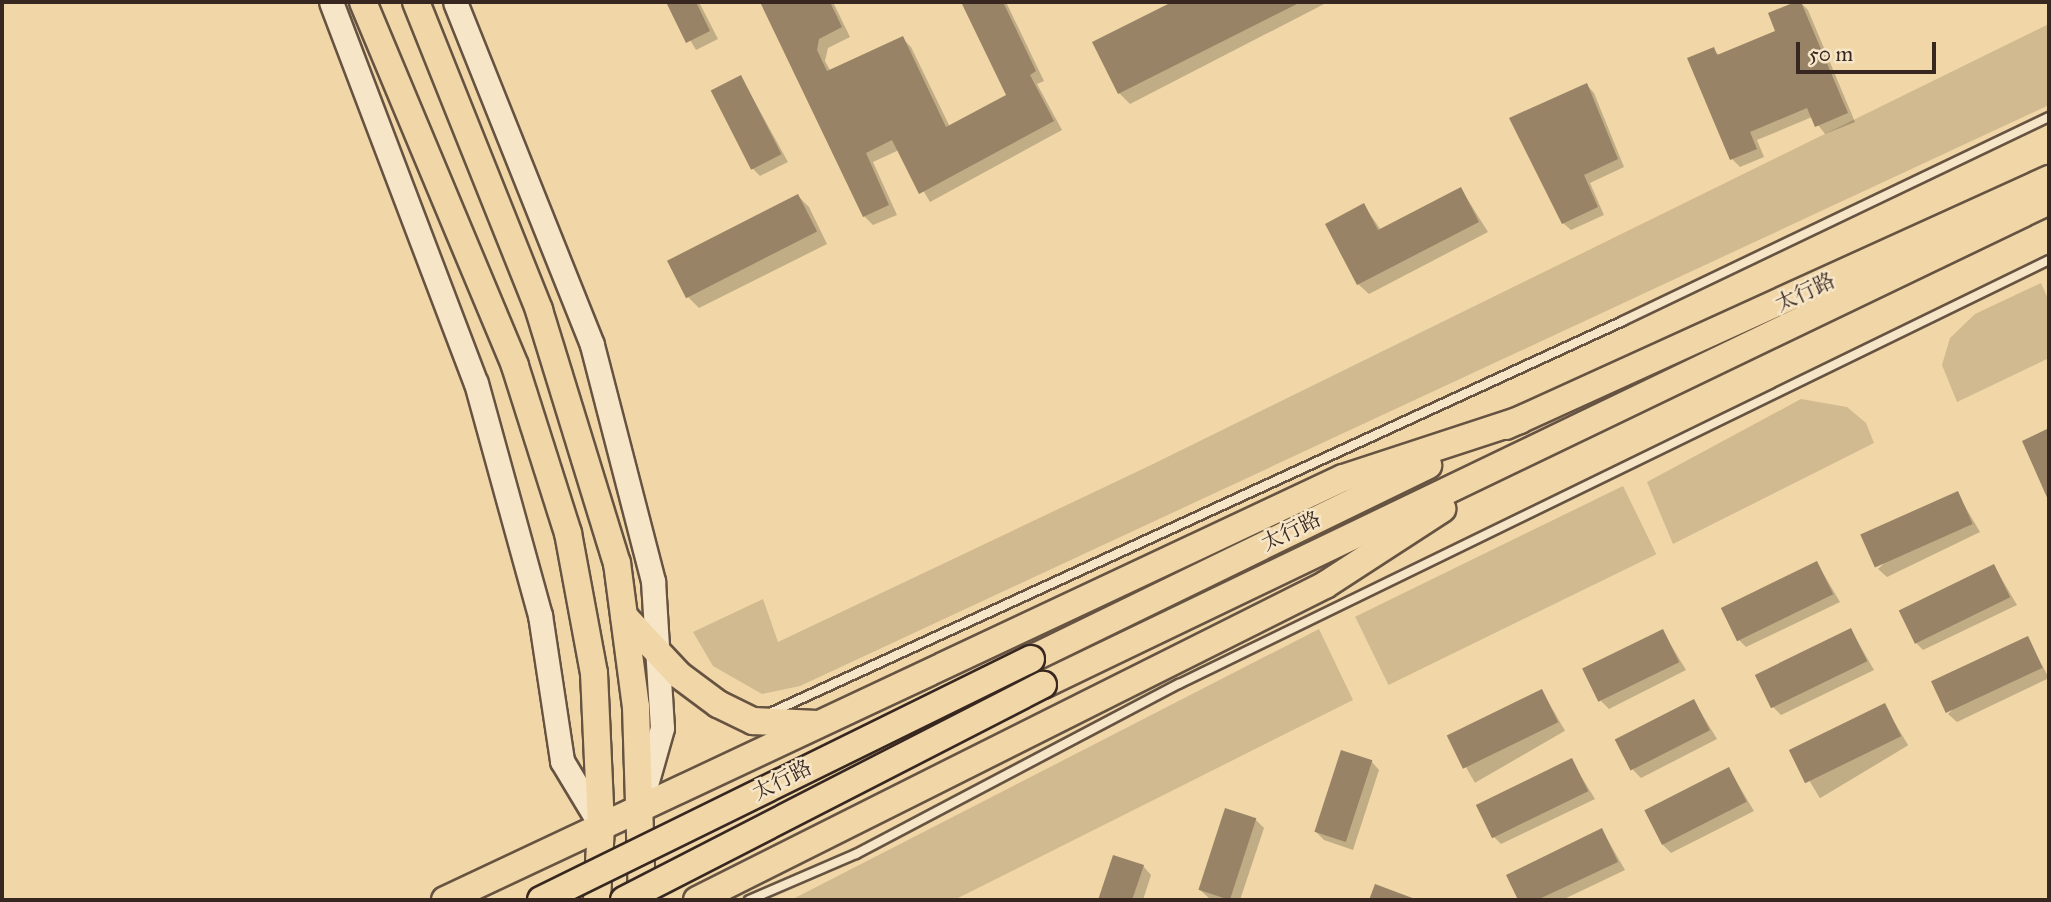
<!DOCTYPE html>
<meta charset="utf-8">
<style>
body{margin:0}
#map{position:relative;width:2051px;height:902px;overflow:hidden;background:#f1d7a7;font-family:"IM FELL Great Primer","Noto Serif SC",serif}
div>[style]{position:absolute}
.green>*{inset:0;background:#d1b990;transform-origin:0 0}
.shadow>*{inset:0;background:#0003;transform-origin:0 0}
.building>*{inset:0;background:#988366;transform-origin:0 0}
.roads{filter:drop-shadow(2px 0 #665342) drop-shadow(-2px 0 #665342) drop-shadow(0 2px #665342) drop-shadow(0 -2px #665342)}
.service>*{height:8px;margin:-4px;padding:0 4px;transform-origin:4px;border-radius:4px;background:#f6e5c6}
.secondary>*{height:23px;margin:-11.5px;padding:0 11.5px;transform-origin:11.5px;border-radius:11.5px;background:#f6e5c6}
.primary>*{height:26px;margin:-13px;padding:0 13px;transform-origin:13px;border-radius:13px;background:#f1d7a7}
.trunk>*{height:26px;margin:-13px;padding:0 13px;transform-origin:13px;border-radius:13px;background:#f1d7a7}
.bridges{filter:drop-shadow(2px 0 #372720) drop-shadow(-2px 0 #372720) drop-shadow(0 2px #372720) drop-shadow(0 -2px #372720)}
.trunk-bridge>*{height:26px;margin:-13px;padding:0 13px;transform-origin:13px;border-radius:13px;background:#f1d7a7}
span{translate:-50% -50%;white-space:nowrap;text-align:center;line-height:1.15;-webkit-text-stroke:5px #f6e5c6;paint-order:stroke}
.street-label{font-size:21px;color:#372720}
.frame{position:absolute;inset:0;border:4px solid #372720;pointer-events:none}
.scale{position:absolute;left:1796px;top:42px;width:140px;height:32px;box-sizing:border-box;border:4px solid #372720;border-top:0;padding-left:9px;font-size:21px;line-height:24px;white-space:nowrap;color:#372720;-webkit-text-stroke:5px #f6e5c6;paint-order:stroke}
</style>
<div id="map">
<div class="green">
<i style="clip-path:polygon(2049px 24px,2049px 105px,800px 686px,762px 694px,713px 666px,693px 632px,763px 599px,778px 642px,1149px 466px)"></i>
<i style="clip-path:polygon(2041px 283px,2049px 301px,2049px 358px,1957px 402px,1942px 365px,1950px 338px,1975px 314px)"></i>
<i style="clip-path:polygon(1801px 399px,1847px 407px,1866px 423px,1874px 443px,1673px 544px,1647px 482px)"></i>
<i style="left:1623px;top:486px;width:76px;height:298px;rotate:64deg"></i>
<i style="clip-path:polygon(1319px 629px,1353px 700px,954px 900px,791px 900px)"></i>
</div>
<div class="shadow">
<i style="clip-path:polygon(668px 2px,699px 2px,718px 39px,696px 50px)"></i>
<i style="clip-path:polygon(762px 2px,833px 2px,850px 37px,828px 48px,825px 61px,831px 72px,902px 38px,911px 47px,950px 127px,1008px 96px,963px 2px,1006px 2px,1044px 81px,1037px 84px,1062px 130px,930px 202px,899px 150px,873px 162px,897px 215px,873px 225px,864px 216px)"></i>
<i style="clip-path:polygon(1176px 2px,1328px 2px,1130px 104px,1119px 93px,1094px 43px)"></i>
<i style="clip-path:polygon(1800px 2px,1808px 10px,1855px 122px,1825px 134px,1812px 117px,1757px 140px,1764px 157px,1740px 167px,1732px 159px,1713px 49px,1720px 56px,1778px 32px,1770px 14px)"></i>
<i style="clip-path:polygon(741px 77px,788px 162px,760px 176px,752px 168px)"></i>
<i style="clip-path:polygon(1587px 85px,1594px 93px,1624px 167px,1590px 183px,1604px 215px,1571px 230px,1563px 223px)"></i>
<i style="clip-path:polygon(1461px 189px,1488px 232px,1369px 294px,1358px 284px,1328px 224px,1364px 206px,1381px 230px)"></i>
<i style="clip-path:polygon(798px 196px,809px 207px,827px 244px,699px 308px,688px 297px,670px 261px)"></i>
<i style="clip-path:polygon(1957px 493px,1980px 532px,1887px 577px,1878px 569px)"></i>
<i style="clip-path:polygon(1817px 563px,1840px 602px,1746px 647px,1738px 639px)"></i>
<i style="clip-path:polygon(1994px 566px,2017px 605px,1923px 650px,1915px 642px)"></i>
<i style="clip-path:polygon(1851px 630px,1874px 670px,1781px 715px,1772px 706px)"></i>
<i style="clip-path:polygon(1663px 632px,1686px 670px,1609px 709px,1601px 701px)"></i>
<i style="clip-path:polygon(2027px 638px,2049px 678px,1957px 722px,1948px 714px)"></i>
<i style="left:1542px;top:691px;width:46px;height:104px;rotate:60deg"></i>
<i style="clip-path:polygon(1694px 701px,1717px 739px,1641px 778px,1633px 770px)"></i>
<i style="left:1884px;top:705px;width:47px;height:103px;rotate:59deg"></i>
<i style="clip-path:polygon(1571px 760px,1595px 799px,1501px 844px,1493px 836px)"></i>
<i style="clip-path:polygon(1371px 761px,1379px 770px,1353px 850px,1324px 840px,1316px 832px)"></i>
<i style="clip-path:polygon(1729px 769px,1754px 811px,1671px 853px,1663px 845px)"></i>
<i style="clip-path:polygon(1255px 819px,1264px 828px,1240px 900px,1209px 898px,1200px 890px)"></i>
<i style="clip-path:polygon(1602px 830px,1625px 870px,1562px 900px,1520px 900px,1508px 875px)"></i>
<i style="clip-path:polygon(1114px 857px,1143px 866px,1151px 875px,1143px 900px,1100px 900px)"></i>
</div>
<div class="building">
<i style="clip-path:polygon(666px 2px,696px 2px,710px 31px,686px 43px)"></i>
<i style="clip-path:polygon(760px 2px,830px 2px,842px 27px,819px 39px,817px 50px,827px 71px,903px 36px,946px 127px,1006px 95px,961px 2px,1003px 2px,1036px 71px,1030px 75px,1054px 121px,919px 194px,892px 140px,866px 153px,889px 205px,863px 217px)"></i>
<i style="clip-path:polygon(1172px 2px,1301px 2px,1118px 94px,1092px 42px)"></i>
<i style="clip-path:polygon(1795px 2px,1801px 2px,1848px 113px,1815px 127px,1807px 108px,1750px 132px,1757px 149px,1730px 160px,1687px 58px,1714px 47px,1717px 55px,1775px 31px,1768px 13px)"></i>
<i style="left:741px;top:75px;width:89px;height:34px;rotate:63deg"></i>
<i style="clip-path:polygon(1587px 83px,1618px 159px,1584px 175px,1598px 207px,1562px 224px,1509px 118px)"></i>
<i style="clip-path:polygon(1461px 187px,1479px 222px,1357px 285px,1325px 224px,1364px 203px,1378px 230px)"></i>
<i style="left:798px;top:194px;width:42px;height:147px;rotate:63deg"></i>
<i style="clip-path:polygon(2049px 428px,2049px 502px,2022px 441px)"></i>
<i style="left:1958px;top:491px;width:36px;height:107px;rotate:66deg"></i>
<i style="left:1817px;top:561px;width:37px;height:107px;rotate:64deg"></i>
<i style="left:1994px;top:564px;width:37px;height:106px;rotate:64deg"></i>
<i style="left:1851px;top:628px;width:37px;height:107px;rotate:64deg"></i>
<i style="left:1663px;top:629px;width:37px;height:90px;rotate:64deg"></i>
<i style="left:2028px;top:636px;width:35px;height:107px;rotate:65deg"></i>
<i style="left:1542px;top:689px;width:37px;height:106px;rotate:64deg"></i>
<i style="left:1694px;top:699px;width:35px;height:89px;rotate:63deg"></i>
<i style="left:1885px;top:703px;width:37px;height:107px;rotate:64deg"></i>
<i style="left:1341px;top:750px;width:33px;height:86px;rotate:18deg"></i>
<i style="left:1572px;top:758px;width:37px;height:107px;rotate:64deg"></i>
<i style="left:1729px;top:767px;width:39px;height:95px;rotate:63deg"></i>
<i style="left:1225px;top:808px;width:33px;height:86px;rotate:18deg"></i>
<i style="clip-path:polygon(1602px 828px,1618px 862px,1537px 900px,1518px 900px,1506px 875px)"></i>
<i style="clip-path:polygon(1113px 855px,1144px 865px,1132px 900px,1098px 900px)"></i>
<i style="clip-path:polygon(1375px 884px,1415px 899px,1415px 900px,1369px 900px)"></i>
</div>
<div class="roads">
<div class="service">
<i style="left:770px;top:713px;width:939px;rotate:-24.68deg"></i>
<i style="left:1623px;top:321px;width:472px;rotate:-25.6deg"></i>
<i style="left:749px;top:900px;width:116px;rotate:-23.3deg"></i>
<i style="left:856px;top:854px;width:365px;rotate:-27.8deg"></i>
<i style="left:1179px;top:684px;width:968px;rotate:-25.98deg"></i>
</div>
<div class="secondary">
<i style="left:331px;top:2px;width:408px;rotate:69.2deg"></i>
<i style="left:476px;top:383px;width:241px;rotate:74.6deg"></i>
<i style="left:540px;top:615px;width:148px;rotate:81.4deg"></i>
<i style="left:562px;top:761px;width:76px;rotate:59deg"></i>
<i style="left:455px;top:2px;width:369px;rotate:68.2deg"></i>
<i style="left:592px;top:345px;width:244px;rotate:75.5deg"></i>
<i style="left:653px;top:581px;width:147px;rotate:86.5deg"></i>
<i style="left:662px;top:728px;width:70px;rotate:105.8deg"></i>
</div>
<div class="primary">
<i style="left:363px;top:2px;width:394px;rotate:67.3deg"></i>
<i style="left:515px;top:366px;width:175px;rotate:72.4deg"></i>
<i style="left:568px;top:533px;width:142px;rotate:79.5deg"></i>
<i style="left:594px;top:673px;width:153px;rotate:87.4deg"></i>
<i style="left:601px;top:826px;width:74px;rotate:93.1deg"></i>
<i style="left:416px;top:2px;width:332px;rotate:68.2deg"></i>
<i style="left:539px;top:310px;width:265px;rotate:72.9deg"></i>
<i style="left:617px;top:563px;width:145px;rotate:82.5deg"></i>
<i style="left:636px;top:707px;width:193px;rotate:88.2deg"></i>
</div>
<div class="trunk">
<i style="left:1506px;top:426px;width:597px;rotate:-24.46deg"></i>
<i style="left:624px;top:616px;width:81px;rotate:47deg"></i>
<i style="left:679px;top:675px;width:49px;rotate:36.6deg"></i>
<i style="left:718px;top:704px;width:39px;rotate:26deg"></i>
<i style="left:753px;top:721px;width:64px;rotate:2.7deg"></i>
<i style="left:1031px;top:659px;width:442px;rotate:-26deg"></i>
<i style="left:1043px;top:685px;width:1116px;rotate:-25.69deg"></i>
<i style="left:445px;top:900px;width:992px;rotate:-25.17deg"></i>
<i style="left:1343px;top:478px;width:186px;rotate:-18.1deg"></i>
<i style="left:697px;top:900px;width:703px;rotate:-26.64deg"></i>
<i style="left:1325px;top:585px;width:140px;rotate:-33deg"></i>
</div>
</div>
<div class="bridges">
<div class="trunk-bridge">
<i style="left:541px;top:900px;width:546px;rotate:-26.19deg"></i>
<i style="left:624px;top:900px;width:471px;rotate:-27.2deg"></i>
</div>
</div>
<div class="street-label">
<span style="left:1805px;top:292px;rotate:-25deg">太行路</span>
<span style="left:1291px;top:531px;rotate:-26deg">太行路</span>
<span style="left:782px;top:780px;rotate:-27deg">太行路</span>
</div>
<div class="frame"></div>
<div class="scale">50 m</div>
</div>
